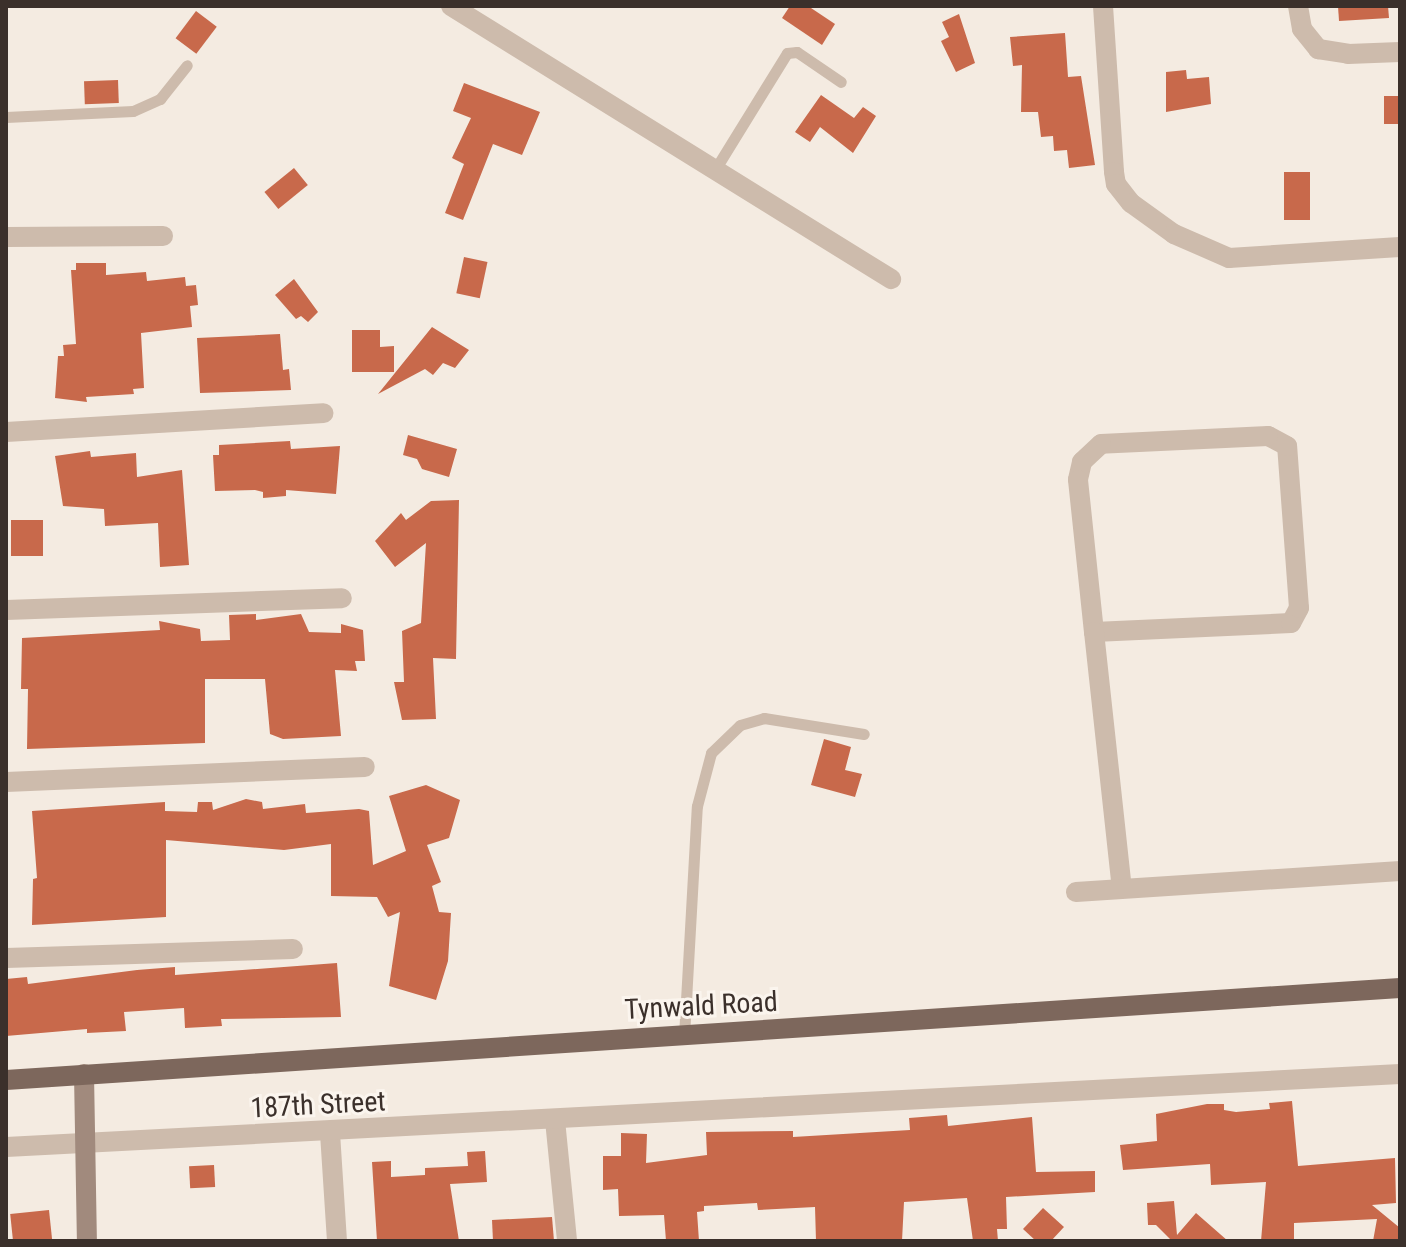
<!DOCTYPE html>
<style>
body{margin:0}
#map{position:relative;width:1406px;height:1247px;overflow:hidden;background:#f4ebe1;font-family:"Roboto Condensed",sans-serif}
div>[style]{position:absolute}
.building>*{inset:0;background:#c8694b;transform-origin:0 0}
.lane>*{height:11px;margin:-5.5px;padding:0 5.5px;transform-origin:5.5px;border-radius:5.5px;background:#cdbbac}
.street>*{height:20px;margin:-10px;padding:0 10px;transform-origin:10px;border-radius:10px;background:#cdbbac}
.secondary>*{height:20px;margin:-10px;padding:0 10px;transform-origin:10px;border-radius:10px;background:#a18a7d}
.primary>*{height:20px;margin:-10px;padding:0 10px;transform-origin:10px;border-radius:10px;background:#7d675c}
span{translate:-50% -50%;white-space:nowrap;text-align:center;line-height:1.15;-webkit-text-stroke:6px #fbf5ee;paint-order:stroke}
.street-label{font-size:28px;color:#3b302b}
.frame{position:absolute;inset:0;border:8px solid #3b302b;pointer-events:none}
</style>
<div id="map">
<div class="building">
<i style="clip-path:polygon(790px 6px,808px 6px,835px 24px,822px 45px,782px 18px)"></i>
<i style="clip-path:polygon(1338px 6px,1388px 6px,1389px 18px,1339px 21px)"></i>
<i style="left:196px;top:11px;width:26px;height:34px;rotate:37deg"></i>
<i style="clip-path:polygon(959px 14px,975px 63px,956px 72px,941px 41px,949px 37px,942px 22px)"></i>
<i style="clip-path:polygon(1065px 33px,1068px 77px,1081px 76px,1095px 165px,1069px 168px,1067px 150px,1054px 151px,1053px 136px,1041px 137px,1038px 112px,1021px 112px,1022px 65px,1013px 66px,1010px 37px)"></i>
<i style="clip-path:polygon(1186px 70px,1187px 79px,1209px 77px,1211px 104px,1166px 112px,1166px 72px)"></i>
<i style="left:118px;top:80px;width:23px;height:34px;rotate:88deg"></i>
<i style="clip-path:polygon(464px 83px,540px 112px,522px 155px,493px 144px,463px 220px,445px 213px,464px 164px,452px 158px,471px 118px,453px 111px)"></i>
<i style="clip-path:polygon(821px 95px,854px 118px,863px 107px,876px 116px,853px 153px,820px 127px,810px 142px,795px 132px)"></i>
<i style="left:1384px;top:96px;width:16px;height:28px"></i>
<i style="left:294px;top:168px;width:22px;height:38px;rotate:51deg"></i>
<i style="left:1284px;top:172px;width:26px;height:48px"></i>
<i style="left:464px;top:257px;width:24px;height:37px;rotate:12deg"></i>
<i style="clip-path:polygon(76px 263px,106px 263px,106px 275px,146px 272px,147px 281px,185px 277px,186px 286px,196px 285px,198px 305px,190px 306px,192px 327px,141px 333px,144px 388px,133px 389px,134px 394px,86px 397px,87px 402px,55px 398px,58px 356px,64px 356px,63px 345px,76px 344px,71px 270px,76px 270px)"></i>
<i style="clip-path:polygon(294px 279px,318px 312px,308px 322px,301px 316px,296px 319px,275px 295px)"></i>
<i style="clip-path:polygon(432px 327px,469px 350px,455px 368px,443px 363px,433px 375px,425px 369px,378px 394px)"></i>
<i style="clip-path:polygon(352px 330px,380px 330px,380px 347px,394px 346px,394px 372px,352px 372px)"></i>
<i style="clip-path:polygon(280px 334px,283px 370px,289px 369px,291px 390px,200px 393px,197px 338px)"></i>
<i style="clip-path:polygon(408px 435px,457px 449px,449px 477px,422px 469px,417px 459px,403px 455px)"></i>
<i style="clip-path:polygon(290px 441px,291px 449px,340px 446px,336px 494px,286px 490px,286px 496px,263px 498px,263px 492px,255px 490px,215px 491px,213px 455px,219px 455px,219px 445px)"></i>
<i style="clip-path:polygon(90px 451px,91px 457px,136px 453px,137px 477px,182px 470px,189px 565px,160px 567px,158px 523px,105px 526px,104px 509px,63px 506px,55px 456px)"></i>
<i style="clip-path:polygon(459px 500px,456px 659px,433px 658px,436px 719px,402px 720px,394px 682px,404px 682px,402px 631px,421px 623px,426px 543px,395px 567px,375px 541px,401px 513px,406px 520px,431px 501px)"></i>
<i style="left:11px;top:520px;width:32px;height:36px"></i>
<i style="clip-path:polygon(256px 614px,256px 620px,301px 614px,309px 632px,341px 633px,341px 624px,363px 630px,365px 661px,355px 661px,357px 671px,335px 670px,341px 736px,283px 739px,270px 734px,265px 679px,205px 679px,205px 743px,27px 749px,28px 689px,21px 689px,22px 638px,160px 630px,159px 621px,200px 629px,201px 641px,230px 640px,229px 615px)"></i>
<i style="clip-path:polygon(824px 739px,851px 747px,845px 770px,862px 774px,855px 797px,811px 785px)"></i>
<i style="clip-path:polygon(426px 785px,460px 800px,449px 838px,427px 845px,441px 882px,432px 886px,439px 912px,451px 913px,448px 961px,436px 1000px,389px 986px,400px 912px,388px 917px,377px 897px,331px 896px,331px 844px,284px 850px,166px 840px,166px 917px,32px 925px,33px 879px,37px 878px,32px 811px,165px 802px,165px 811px,197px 812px,198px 802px,212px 802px,213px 810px,246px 799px,262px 802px,263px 809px,305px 804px,306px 813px,359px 809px,369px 811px,373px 865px,406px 851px,389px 796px)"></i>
<i style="clip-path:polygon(337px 963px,341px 1017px,221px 1019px,222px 1026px,185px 1028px,184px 1008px,124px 1012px,126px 1031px,87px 1033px,87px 1029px,6px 1036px,6px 979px,27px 977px,28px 984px,137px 970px,175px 967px,175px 975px)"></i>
<i style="clip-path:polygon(1292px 1101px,1298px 1166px,1395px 1158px,1396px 1203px,1372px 1205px,1400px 1228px,1400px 1241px,1373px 1241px,1377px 1219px,1294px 1223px,1294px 1241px,1261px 1241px,1266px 1182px,1211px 1185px,1210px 1164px,1123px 1170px,1120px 1145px,1157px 1141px,1156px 1114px,1207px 1104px,1224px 1104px,1224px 1110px,1236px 1112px,1270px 1109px,1269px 1103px)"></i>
<i style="clip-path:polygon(947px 1115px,948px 1126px,1032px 1117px,1036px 1172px,1095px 1171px,1095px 1192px,1006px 1197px,1007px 1229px,997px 1229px,998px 1241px,973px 1241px,967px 1198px,904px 1202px,902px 1241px,816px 1241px,815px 1207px,758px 1210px,757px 1203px,704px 1206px,704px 1211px,697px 1212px,699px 1241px,666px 1241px,664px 1215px,619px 1216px,618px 1189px,603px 1190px,603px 1156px,621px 1156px,621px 1133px,647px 1134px,646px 1163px,707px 1155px,706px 1132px,793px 1131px,793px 1137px,910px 1130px,909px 1118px)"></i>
<i style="clip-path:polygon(485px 1151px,487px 1182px,450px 1184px,459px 1241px,377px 1241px,372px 1162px,391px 1161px,391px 1177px,425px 1175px,425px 1168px,468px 1166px,467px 1152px)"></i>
<i style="left:214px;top:1165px;width:22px;height:25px;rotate:87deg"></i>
<i style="clip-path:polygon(1174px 1201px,1177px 1235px,1196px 1213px,1228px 1241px,1172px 1241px,1156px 1225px,1148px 1225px,1147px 1203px)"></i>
<i style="clip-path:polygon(1043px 1208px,1064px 1227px,1051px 1241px,1036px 1241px,1023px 1229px)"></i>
<i style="left:49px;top:1210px;width:31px;height:39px;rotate:84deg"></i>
<i style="clip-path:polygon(552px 1217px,554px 1241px,493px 1241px,492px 1220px)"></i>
</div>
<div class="lane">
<i style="left:6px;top:117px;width:127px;rotate:-2.7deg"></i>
<i style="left:133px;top:111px;width:30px;rotate:-24deg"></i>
<i style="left:160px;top:99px;width:43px;rotate:-51.5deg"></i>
<i style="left:716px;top:168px;width:135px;rotate:-58.3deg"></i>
<i style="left:787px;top:53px;width:10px;rotate:-6deg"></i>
<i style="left:797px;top:52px;width:53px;rotate:34.3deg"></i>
<i style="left:684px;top:1036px;width:230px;rotate:-86.8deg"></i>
<i style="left:697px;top:806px;width:55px;rotate:-75.2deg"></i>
<i style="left:711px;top:753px;width:40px;rotate:-44deg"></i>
<i style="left:740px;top:725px;width:25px;rotate:-16deg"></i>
<i style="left:764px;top:718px;width:101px;rotate:9.1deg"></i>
</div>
<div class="street">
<i style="left:451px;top:6px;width:518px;rotate:31.82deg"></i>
<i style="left:1103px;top:6px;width:166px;rotate:86.2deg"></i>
<i style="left:1114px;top:172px;width:12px;rotate:81deg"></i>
<i style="left:1116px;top:184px;width:24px;rotate:52deg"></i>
<i style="left:1131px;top:203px;width:53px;rotate:35.8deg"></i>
<i style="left:1174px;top:234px;width:60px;rotate:23.6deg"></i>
<i style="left:1229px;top:258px;width:171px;rotate:-3.7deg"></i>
<i style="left:1298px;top:6px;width:23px;rotate:80deg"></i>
<i style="left:1302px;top:29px;width:26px;rotate:51deg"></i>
<i style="left:1318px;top:49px;width:30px;rotate:9deg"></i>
<i style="left:1348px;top:54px;width:52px;rotate:-2.2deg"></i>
<i style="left:6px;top:237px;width:157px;rotate:-0.4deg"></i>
<i style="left:6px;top:432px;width:318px;rotate:-3.4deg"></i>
<i style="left:6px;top:610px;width:336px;rotate:-2deg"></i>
<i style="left:1094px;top:632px;width:197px;rotate:-2.6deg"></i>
<i style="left:1291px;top:623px;width:17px;rotate:-62deg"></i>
<i style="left:1299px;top:608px;width:162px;rotate:-94.2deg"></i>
<i style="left:1287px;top:446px;width:21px;rotate:-152deg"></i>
<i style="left:1268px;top:436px;width:167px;rotate:177.3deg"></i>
<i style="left:1101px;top:444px;width:26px;rotate:137deg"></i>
<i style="left:1082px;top:462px;width:18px;rotate:103deg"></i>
<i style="left:1078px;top:480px;width:153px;rotate:84deg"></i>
<i style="left:1094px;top:632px;width:258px;rotate:83.8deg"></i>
<i style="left:6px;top:782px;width:359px;rotate:-2.4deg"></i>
<i style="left:1076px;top:892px;width:325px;rotate:-3.7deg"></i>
<i style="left:6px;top:958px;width:287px;rotate:-1.8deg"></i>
<i style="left:555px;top:1120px;width:122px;rotate:84.3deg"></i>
<i style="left:330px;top:1133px;width:108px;rotate:86.3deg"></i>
<i style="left:6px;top:1147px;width:1396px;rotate:-3deg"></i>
</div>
<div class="secondary">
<i style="left:84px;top:1074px;width:167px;rotate:89deg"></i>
</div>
<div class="primary">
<i style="left:6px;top:1080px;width:1397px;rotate:-3.78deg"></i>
</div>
<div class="street-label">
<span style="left:701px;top:1006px;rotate:-3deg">Tynwald Road</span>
<span style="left:318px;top:1105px;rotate:-3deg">187th Street</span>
</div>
<div class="frame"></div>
</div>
